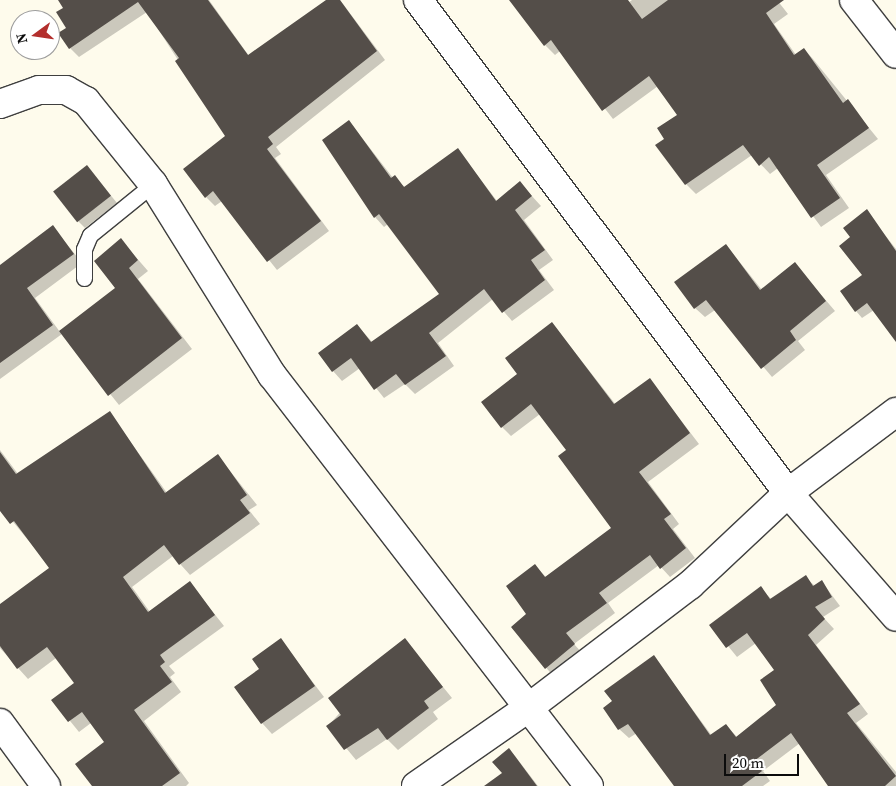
<!DOCTYPE html>
<style>
body{margin:0}
#map{position:relative;width:896px;height:786px;overflow:hidden;background:#fefbec;font-family:"Source Serif 4",serif}
div>[style]{position:absolute}
.shadow>*{inset:0;background:#0003}
.building>*{inset:0;background:#544e49;transform-origin:0 0}
.roads{filter:drop-shadow(1px 0 #3f3f3f) drop-shadow(-1px 0 #3f3f3f) drop-shadow(0 1px #3f3f3f) drop-shadow(0 -1px #3f3f3f)}
.lane>*{height:15px;margin:-7.5px;padding:0 7.5px;transform-origin:7.5px;border-radius:7.5px;background:#fff}
.street>*{height:28px;margin:-14px;padding:0 14px;transform-origin:14px;border-radius:14px;background:#fff}
span{translate:-50% -50%;white-space:nowrap;text-align:center;line-height:1.15;-webkit-text-stroke:5px #fff;paint-order:stroke}
.north{position:absolute;left:10px;top:10px;width:50px;height:50px;box-sizing:border-box;background:#fff;border:1px solid #9e9e9e;border-radius:50%;rotate:256deg;font-size:14px;font-weight:700;line-height:20px;text-align:center;color:#0c0c0c}
.north::after{content:'';display:block;margin:auto;width:18px;height:22px;background:#b32f2d;clip-path:polygon(50% 0,100% 100%,50% 72%,0 100%)}
.scale{position:absolute;left:724px;top:754px;width:75px;height:22px;box-sizing:border-box;border:2px solid #0c0c0c;border-top:0;padding-left:6px;font-size:15px;line-height:18px;white-space:nowrap;color:#0c0c0c;-webkit-text-stroke:4px #fff;paint-order:stroke}
</style>
<div id="map">
<div class="shadow">
<i style="clip-path:polygon(67px 0,209px 0,249px 56px,327px 0,340px 0,385px 60px,276px 147px,281px 154px,275px 158px,329px 231px,277px 270px,222px 201px,215px 206px,206px 197px,227px 136px,147px 12px,79px 57px,70px 48px)"></i>
<i style="clip-path:polygon(510px 0,589px 0,600px 24px,632px 0,777px 0,788px 14px,774px 24px,796px 55px,804px 49px,813px 59px,878px 139px,826px 175px,849px 208px,821px 227px,778px 168px,770px 174px,752px 155px,696px 194px,686px 184px,666px 139px,679px 115px,658px 86px,613px 119px,560px 51px,555px 55px,545px 45px)"></i>
<i style="clip-path:polygon(349px 121px,393px 178px,405px 187px,458px 150px,497px 201px,520px 183px,541px 206px,524px 220px,553px 260px,539px 270px,554px 290px,512px 321px,493px 299px,438px 343px,454px 366px,415px 394px,405px 384px,384px 398px,360px 368px,342px 381px,333px 371px,357px 325px,373px 343px,441px 294px,388px 224px,384px 227px,375px 217px)"></i>
<i style="clip-path:polygon(87px 166px,117px 203px,85px 228px,78px 221px)"></i>
<i style="clip-path:polygon(866px 211px,896px 249px,896px 340px,874px 310px,862px 318px,856px 311px,864px 275px,852px 237px)"></i>
<i style="clip-path:polygon(53px 227px,82px 263px,35px 298px,60px 332px,117px 288px,121px 240px,148px 271px,138px 279px,192px 349px,119px 405px,62px 334px,0 379px,0 267px)"></i>
<i style="clip-path:polygon(726px 245px,762px 290px,795px 264px,835px 311px,798px 341px,805px 350px,772px 377px,715px 310px,705px 317px,695px 308px)"></i>
<i style="clip-path:polygon(552px 323px,616px 405px,650px 380px,699px 444px,648px 482px,679px 524px,673px 529px,695px 558px,670px 577px,659px 565px,608px 603px,615px 613px,574px 644px,583px 654px,555px 678px,512px 628px,528px 614px,535px 566px,546px 577px,613px 528px,568px 450px,540px 414px,511px 436px,502px 427px,519px 374px)"></i>
<i style="clip-path:polygon(110px 413px,167px 493px,218px 456px,257px 505px,249px 510px,260px 524px,190px 575px,173px 556px,132px 587px,150px 612px,190px 583px,224px 626px,169px 666px,175px 673px,170px 677px,181px 692px,144px 721px,189px 783px,186px 786px,93px 786px,106px 743px,91px 723px,79px 732px,53px 700px,76px 683px,56px 658px,28px 679px,0 648px,0 605px,51px 568px,0 506px,0 450px,18px 474px)"></i>
<i style="clip-path:polygon(805px 577px,815px 586px,822px 582px,840px 606px,823px 617px,834px 629px,816px 645px,868px 714px,856px 723px,896px 772px,896px 786px,830px 786px,800px 743px,763px 771px,770px 781px,763px 786px,678px 786px,637px 733px,629px 738px,619px 729px,614px 701px,654px 657px,712px 736px,726px 725px,737px 737px,777px 706px,776px 670px,756px 643px,737px 657px,711px 625px,761px 588px,771px 599px)"></i>
<i style="clip-path:polygon(281px 640px,324px 697px,272px 734px,262px 723px,260px 669px)"></i>
<i style="clip-path:polygon(405px 640px,452px 698px,433px 712px,438px 719px,398px 750px,387px 739px,356px 760px,328px 726px)"></i>
<i style="clip-path:polygon(509px 750px,515px 756px,538px 786px,486px 786px,504px 773px)"></i>
</div>
<div class="building">
<i style="clip-path:polygon(58px 0,208px 0,248px 55px,326px 0,340px 0,377px 51px,268px 137px,273px 144px,267px 149px,321px 221px,267px 262px,213px 191px,205px 198px,183px 169px,225px 136px,175px 61px,179px 58px,138px 2px,69px 49px,58px 33px,66px 28px,56px 12px,63px 8px)"></i>
<i style="clip-path:polygon(509px 0,628px 0,642px 19px,668px 0,784px 0,766px 13px,794px 55px,804px 48px,843px 103px,848px 99px,869px 128px,817px 165px,840px 198px,811px 218px,769px 157px,759px 166px,743px 145px,685px 185px,655px 145px,664px 139px,657px 128px,677px 115px,649px 76px,602px 111px,551px 40px,544px 46px)"></i>
<i style="clip-path:polygon(349px 120px,391px 178px,395px 175px,404px 187px,458px 148px,496px 201px,520px 181px,532px 196px,515px 210px,545px 250px,531px 260px,545px 280px,502px 313px,484px 289px,429px 333px,446px 356px,405px 385px,396px 374px,374px 390px,351px 358px,332px 372px,318px 353px,357px 324px,371px 342px,439px 294px,379px 214px,374px 218px,322px 140px)"></i>
<i style="left:87px;top:165px;width:39px;height:43px;rotate:52deg"></i>
<i style="clip-path:polygon(867px 209px,896px 251px,896px 342px,867px 303px,855px 312px,840px 291px,862px 275px,839px 246px,850px 237px,843px 228px)"></i>
<i style="clip-path:polygon(53px 225px,74px 254px,27px 288px,53px 325px,0 363px,0 265px)"></i>
<i style="clip-path:polygon(121px 238px,138px 260px,129px 268px,182px 338px,108px 396px,59px 331px,115px 288px,94px 261px)"></i>
<i style="clip-path:polygon(726px 244px,760px 290px,795px 262px,826px 301px,790px 331px,796px 340px,761px 369px,706px 300px,694px 309px,674px 282px)"></i>
<i style="clip-path:polygon(552px 322px,614px 404px,650px 378px,690px 433px,639px 472px,671px 514px,664px 519px,686px 548px,660px 569px,650px 555px,599px 593px,607px 603px,566px 633px,575px 644px,545px 669px,511px 627px,526px 614px,506px 586px,535px 564px,545px 577px,611px 528px,558px 456px,566px 450px,531px 404px,501px 428px,481px 402px,517px 374px,505px 358px)"></i>
<i style="clip-path:polygon(110px 411px,165px 493px,218px 454px,247px 495px,240px 500px,250px 513px,179px 565px,164px 545px,123px 577px,148px 612px,190px 581px,215px 615px,160px 655px,165px 662px,160px 666px,172px 682px,134px 710px,180px 773px,162px 786px,92px 786px,75px 764px,104px 742px,82px 712px,68px 722px,51px 700px,74px 683px,47px 647px,17px 669px,0 646px,0 604px,49px 568px,14px 521px,10px 524px,0 511px,0 452px,16px 474px)"></i>
<i style="clip-path:polygon(806px 575px,813px 586px,822px 580px,832px 597px,815px 607px,825px 619px,808px 635px,860px 704px,847px 713px,896px 776px,885px 786px,828px 786px,791px 733px,754px 761px,762px 771px,742px 786px,674px 786px,628px 724px,618px 730px,603px 708px,612px 701px,604px 691px,654px 655px,710px 735px,726px 724px,736px 737px,776px 705px,760px 680px,774px 670px,747px 633px,726px 648px,709px 625px,761px 586px,770px 599px)"></i>
<i style="clip-path:polygon(281px 638px,315px 686px,261px 724px,234px 687px,259px 669px,252px 659px)"></i>
<i style="clip-path:polygon(405px 638px,443px 687px,424px 701px,429px 708px,387px 740px,378px 728px,344px 750px,326px 726px,341px 715px,328px 698px)"></i>
<i style="clip-path:polygon(509px 748px,537px 786px,484px 786px,502px 773px,492px 762px)"></i>
</div>
<div class="roads">
<div class="lane">
<i style="left:84px;top:278px;width:29px;rotate:-90deg"></i>
<i style="left:84px;top:249px;width:15px;rotate:-67deg"></i>
<i style="left:90px;top:235px;width:81px;rotate:-39deg"></i>
</div>
<div class="street">
<i style="left:418px;top:0;width:616px;rotate:53.11deg"></i>
<i style="left:788px;top:493px;width:164px;rotate:48.9deg"></i>
<i style="left:854px;top:0;width:68px;rotate:52.1deg"></i>
<i style="left:0;top:104px;width:41px;rotate:-19.7deg"></i>
<i style="left:39px;top:90px;width:27px"></i>
<i style="left:66px;top:90px;width:23px;rotate:29deg"></i>
<i style="left:86px;top:101px;width:107px;rotate:51.1deg"></i>
<i style="left:153px;top:184px;width:225px;rotate:58.1deg"></i>
<i style="left:272px;top:375px;width:519px;rotate:52.36deg"></i>
<i style="left:0;top:723px;width:78px;rotate:53.9deg"></i>
<i style="left:416px;top:786px;width:140px;rotate:-34.8deg"></i>
<i style="left:531px;top:706px;width:200px;rotate:-37.3deg"></i>
<i style="left:690px;top:585px;width:134px;rotate:-43.2deg"></i>
<i style="left:788px;top:493px;width:135px;rotate:-36.9deg"></i>
</div>
</div>
<div class="north">N</div>
<div class="scale">20 m</div>
</div>
